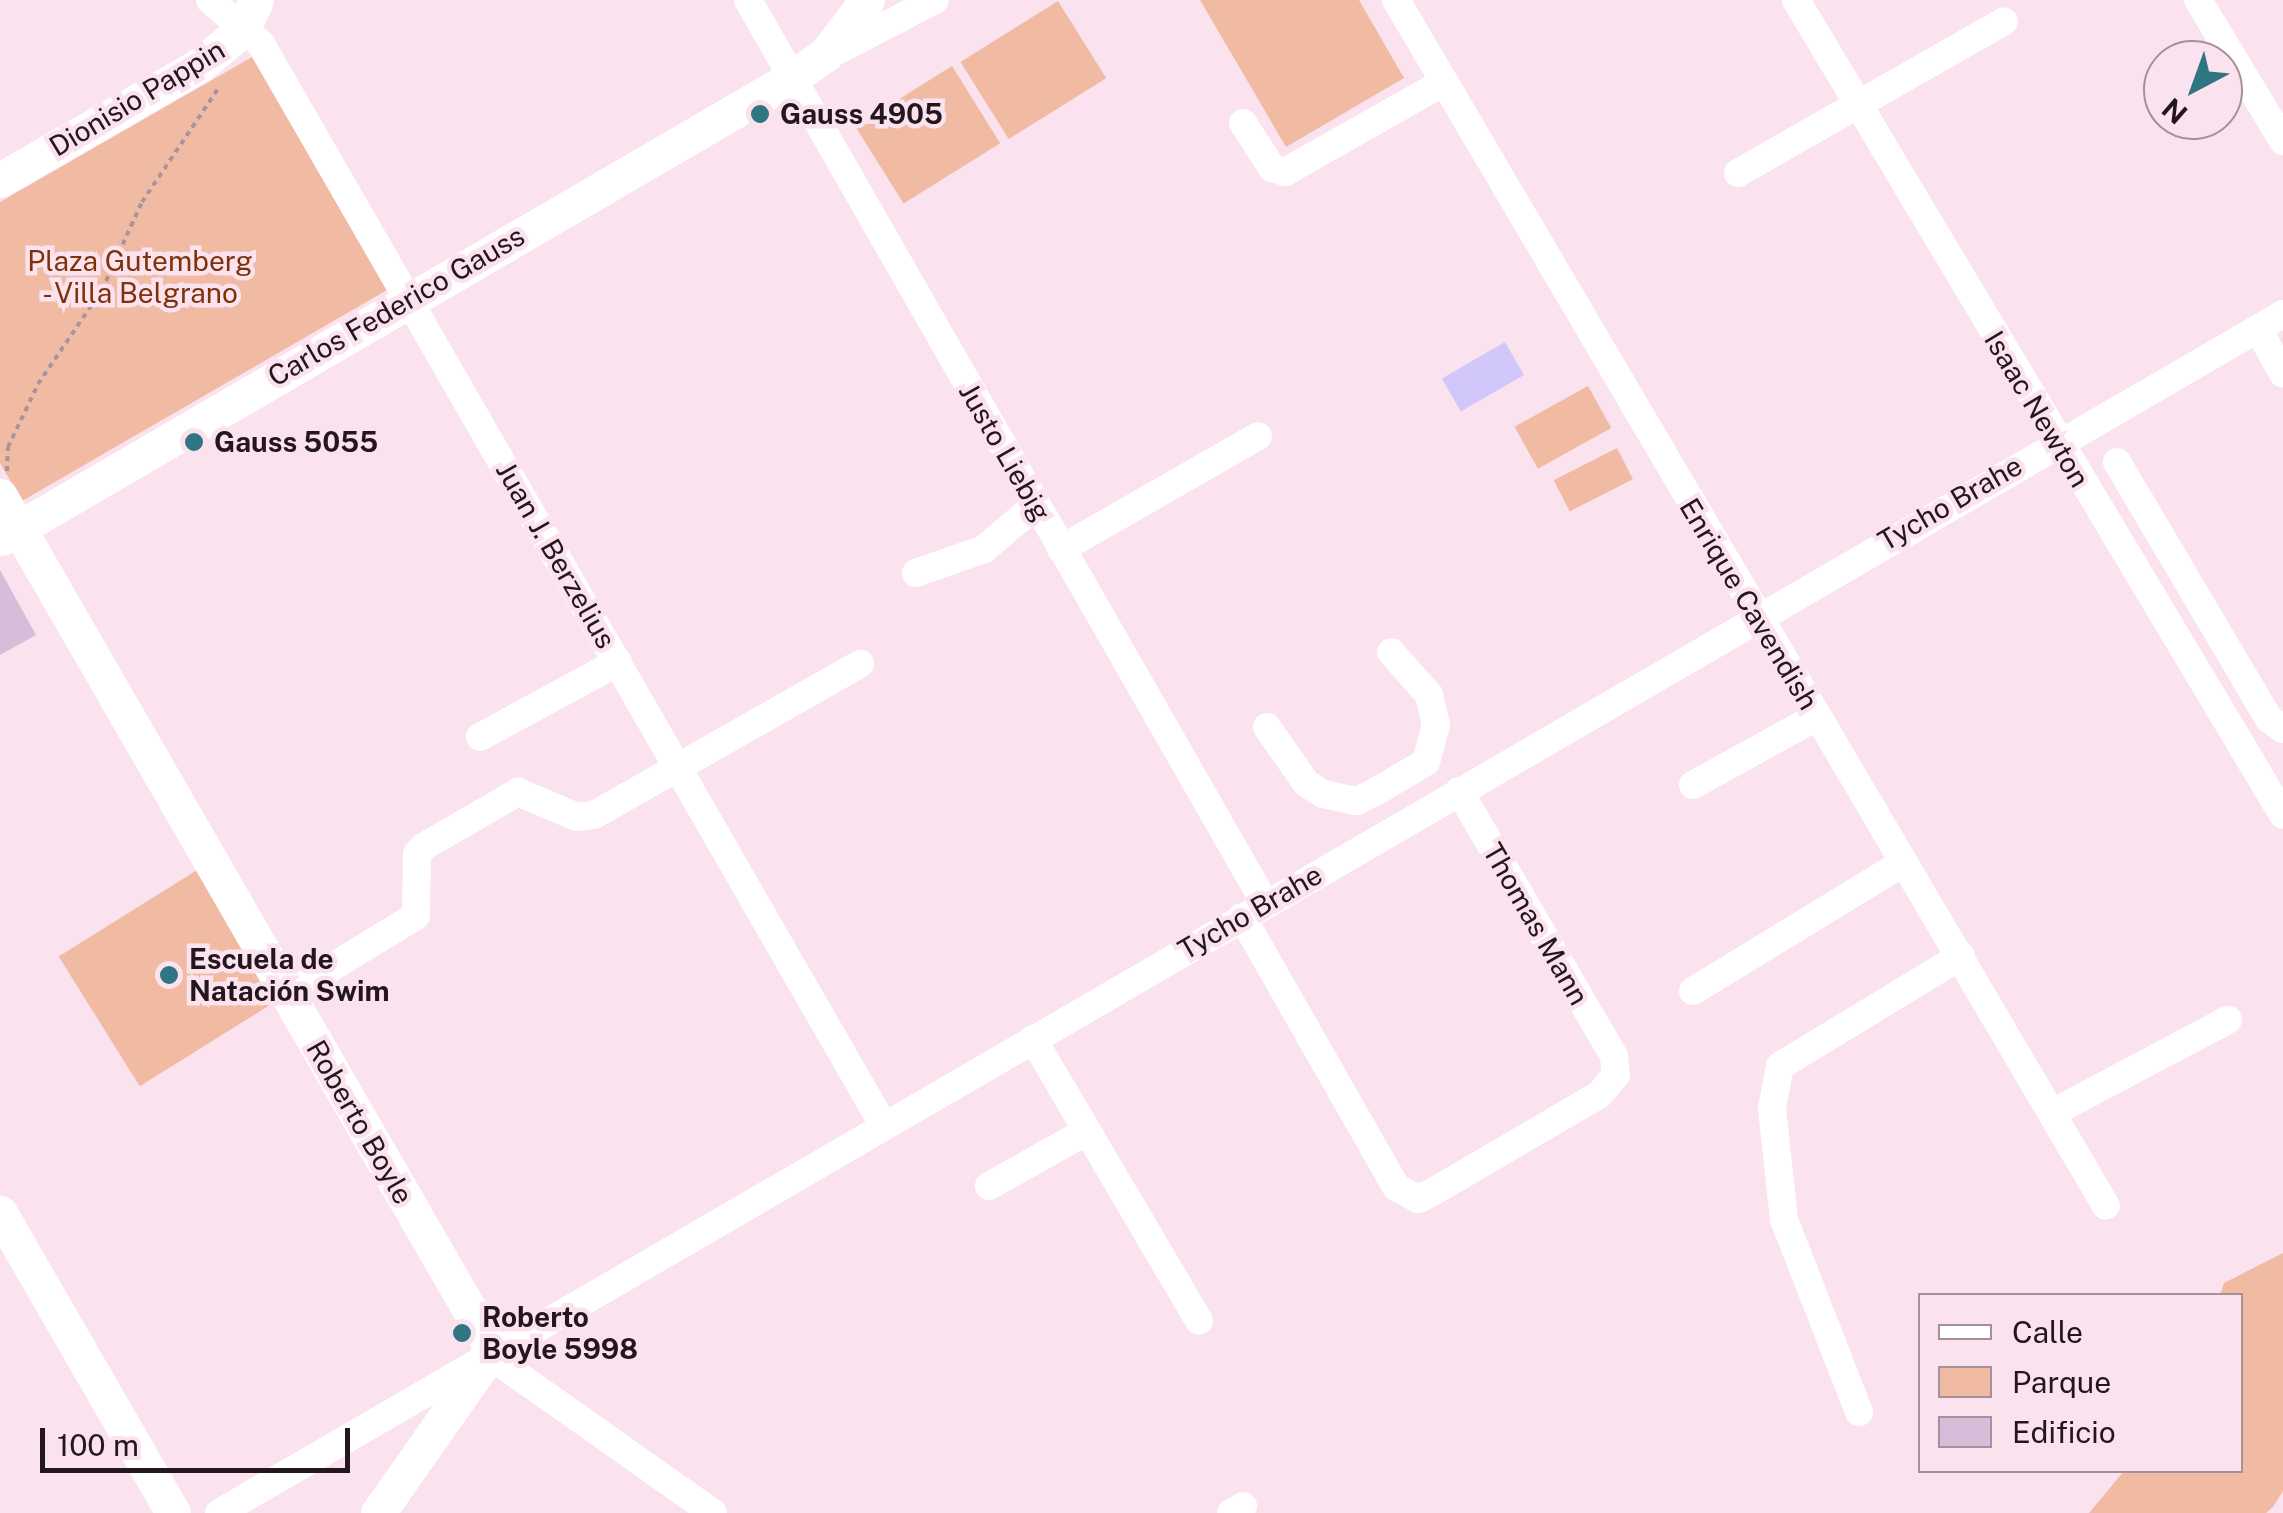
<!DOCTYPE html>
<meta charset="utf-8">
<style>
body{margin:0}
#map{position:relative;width:2283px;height:1513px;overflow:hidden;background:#fae3ee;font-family:"Public Sans",sans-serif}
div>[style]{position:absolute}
.green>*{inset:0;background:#f0baa3;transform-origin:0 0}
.water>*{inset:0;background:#d1c7fa;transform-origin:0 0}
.building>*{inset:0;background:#d6bdda}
.path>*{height:4px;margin-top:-2px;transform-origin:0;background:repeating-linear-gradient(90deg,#a7949d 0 5px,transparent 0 10px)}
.minor>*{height:28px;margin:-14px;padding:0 14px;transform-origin:14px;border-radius:14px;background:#fff}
.major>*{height:35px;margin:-17.5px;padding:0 17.5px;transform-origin:17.5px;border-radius:17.5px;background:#fff}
.dots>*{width:28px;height:28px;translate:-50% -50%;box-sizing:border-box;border:5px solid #fae3ee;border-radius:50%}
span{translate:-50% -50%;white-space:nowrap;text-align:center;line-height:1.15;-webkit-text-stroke:9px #fae3ee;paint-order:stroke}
.street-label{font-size:28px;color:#23161c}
.poi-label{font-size:28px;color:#23161c;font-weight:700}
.left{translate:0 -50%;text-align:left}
.park-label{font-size:28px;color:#7f3107}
.legend{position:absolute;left:1918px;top:1293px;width:325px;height:180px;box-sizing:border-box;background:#fae3ee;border:2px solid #a4919a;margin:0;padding:12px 18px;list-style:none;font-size:30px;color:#23161c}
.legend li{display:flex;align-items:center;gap:20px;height:50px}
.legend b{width:50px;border:2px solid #a4919a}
.north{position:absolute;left:2143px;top:40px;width:100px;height:100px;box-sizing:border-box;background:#fae3ee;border:2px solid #a4919a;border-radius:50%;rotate:221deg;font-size:28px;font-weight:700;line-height:40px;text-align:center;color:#23161c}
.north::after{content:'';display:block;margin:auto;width:35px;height:45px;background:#2f7582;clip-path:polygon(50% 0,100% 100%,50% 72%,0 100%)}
.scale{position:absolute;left:40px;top:1428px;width:310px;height:45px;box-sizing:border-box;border:5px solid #23161c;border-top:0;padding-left:12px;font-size:30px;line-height:35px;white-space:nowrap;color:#23161c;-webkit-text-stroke:8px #fae3ee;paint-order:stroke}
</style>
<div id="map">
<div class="green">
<i style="clip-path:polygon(1200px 0,1359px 0,1404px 78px,1286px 147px)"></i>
<i style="left:1058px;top:1px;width:91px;height:115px;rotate:58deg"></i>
<i style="clip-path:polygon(252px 57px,387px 290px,22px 501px,0 463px,0 202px)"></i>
<i style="left:952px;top:66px;width:91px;height:114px;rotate:58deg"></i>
<i style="left:1588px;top:386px;width:48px;height:84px;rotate:61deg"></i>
<i style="left:1617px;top:448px;width:35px;height:71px;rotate:63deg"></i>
<i style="left:202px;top:867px;width:153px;height:169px;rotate:58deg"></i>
<i style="clip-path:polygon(2283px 1253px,2283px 1491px,2273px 1507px,2266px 1513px,2089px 1513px,2124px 1471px,2240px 1470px,2240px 1296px,2220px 1295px,2224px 1283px)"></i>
</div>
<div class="water">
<i style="left:1505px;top:342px;width:38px;height:73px;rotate:60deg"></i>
</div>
<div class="building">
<i style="clip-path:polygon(0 570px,36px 635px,0 655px)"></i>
</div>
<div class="path">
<i style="left:7px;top:471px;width:24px;rotate:-88deg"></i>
<i style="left:8px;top:447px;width:70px;rotate:-64.5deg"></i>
<i style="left:38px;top:384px;width:114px;rotate:-55.8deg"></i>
<i style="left:102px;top:290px;width:97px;rotate:-65.6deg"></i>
<i style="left:142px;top:202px;width:136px;rotate:-56.1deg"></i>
</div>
<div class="minor">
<i style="left:210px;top:0;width:67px;rotate:40.8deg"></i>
<i style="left:261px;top:44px;width:1249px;rotate:60.07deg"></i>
<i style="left:748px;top:0;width:1041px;rotate:60.21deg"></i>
<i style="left:1396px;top:0;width:1399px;rotate:59.51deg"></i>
<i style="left:1796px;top:0;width:949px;rotate:59.14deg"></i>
<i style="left:2198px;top:0;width:165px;rotate:58.9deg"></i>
<i style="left:821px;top:59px;width:128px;rotate:-27.4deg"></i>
<i style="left:1243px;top:123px;width:54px;rotate:57.2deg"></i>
<i style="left:1272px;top:168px;width:14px;rotate:17deg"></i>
<i style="left:1285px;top:172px;width:183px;rotate:-29.5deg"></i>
<i style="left:1738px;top:173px;width:306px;rotate:-29.7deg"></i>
<i style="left:2258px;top:329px;width:51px;rotate:60.9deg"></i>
<i style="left:2117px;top:462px;width:299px;rotate:59.4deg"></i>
<i style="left:2269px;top:719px;width:17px;rotate:36deg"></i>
<i style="left:1061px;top:549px;width:227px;rotate:-29.8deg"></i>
<i style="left:916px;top:573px;width:72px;rotate:-19.4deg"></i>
<i style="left:984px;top:549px;width:67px;rotate:-40.1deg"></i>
<i style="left:1267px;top:727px;width:68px;rotate:55.1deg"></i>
<i style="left:1306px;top:783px;width:20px;rotate:33deg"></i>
<i style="left:1323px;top:794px;width:35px;rotate:12deg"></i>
<i style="left:1357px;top:801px;width:28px;rotate:-27deg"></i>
<i style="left:1382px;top:788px;width:51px;rotate:-30.6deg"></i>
<i style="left:1426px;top:762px;width:38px;rotate:-75deg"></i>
<i style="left:1436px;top:725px;width:31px;rotate:-103deg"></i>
<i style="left:1429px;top:695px;width:57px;rotate:-131.5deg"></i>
<i style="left:480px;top:737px;width:157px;rotate:-28.5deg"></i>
<i style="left:1693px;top:785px;width:141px;rotate:-28.9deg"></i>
<i style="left:1242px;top:917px;width:311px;rotate:60.3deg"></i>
<i style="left:1396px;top:1187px;width:25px;rotate:29deg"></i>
<i style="left:1418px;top:1199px;width:14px;rotate:-25deg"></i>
<i style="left:1431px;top:1193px;width:194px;rotate:-30.3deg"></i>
<i style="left:1599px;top:1095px;width:26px;rotate:-50deg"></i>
<i style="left:1616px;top:1075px;width:19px;rotate:-96deg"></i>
<i style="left:1614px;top:1056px;width:307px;rotate:-120.3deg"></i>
<i style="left:1693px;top:991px;width:247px;rotate:-31.4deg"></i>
<i style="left:286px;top:995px;width:152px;rotate:-31.3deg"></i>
<i style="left:416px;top:916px;width:62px;rotate:-89.1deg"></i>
<i style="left:417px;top:854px;width:9px;rotate:-49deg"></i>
<i style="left:423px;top:847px;width:110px;rotate:-30.1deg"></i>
<i style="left:518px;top:792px;width:64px;rotate:23deg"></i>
<i style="left:577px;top:817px;width:17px;rotate:-7deg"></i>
<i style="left:594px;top:815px;width:306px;rotate:-29.6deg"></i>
<i style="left:1033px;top:1039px;width:327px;rotate:59.5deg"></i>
<i style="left:2052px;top:1113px;width:199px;rotate:-27.9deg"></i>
<i style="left:989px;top:1186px;width:112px;rotate:-29.3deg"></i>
<i style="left:489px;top:1355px;width:274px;rotate:35.2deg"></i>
<i style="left:1859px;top:1412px;width:206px;rotate:-111.3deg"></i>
<i style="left:1784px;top:1220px;width:113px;rotate:-96.1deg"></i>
<i style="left:1772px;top:1108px;width:43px;rotate:-79.2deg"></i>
<i style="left:1780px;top:1066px;width:212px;rotate:-31.3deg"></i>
<i style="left:219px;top:1513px;width:2387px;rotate:-30.15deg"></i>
<i style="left:1231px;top:1513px;width:14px;rotate:-30deg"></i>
</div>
<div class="major">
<i style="left:0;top:180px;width:231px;rotate:-29.9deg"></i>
<i style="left:200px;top:65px;width:56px;rotate:-39.9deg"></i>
<i style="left:243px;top:29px;width:32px;rotate:-66deg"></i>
<i style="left:0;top:496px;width:977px;rotate:60.02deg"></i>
<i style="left:488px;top:1342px;width:13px;rotate:86deg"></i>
<i style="left:489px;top:1355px;width:193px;rotate:125.1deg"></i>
<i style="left:2px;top:538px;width:916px;rotate:-30.23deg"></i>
<i style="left:793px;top:77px;width:39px;rotate:-35deg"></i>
<i style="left:825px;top:55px;width:69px;rotate:-52.6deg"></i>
<i style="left:0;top:1213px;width:346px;rotate:60deg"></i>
</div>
<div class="dots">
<i style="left:760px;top:114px;background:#2f7582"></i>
<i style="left:194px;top:442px;background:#2f7582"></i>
<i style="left:169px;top:975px;background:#2f7582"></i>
<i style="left:462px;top:1333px;background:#2f7582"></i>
</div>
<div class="street-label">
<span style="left:137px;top:98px;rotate:-31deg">Dionisio Pappin</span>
<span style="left:396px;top:306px;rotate:-30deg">Carlos Federico Gauss</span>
<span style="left:2037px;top:409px;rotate:59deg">Isaac Newton</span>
<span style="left:1005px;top:452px;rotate:60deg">Justo Liebig</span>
<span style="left:1950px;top:503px;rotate:-30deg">Tycho Brahe</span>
<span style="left:556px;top:555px;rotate:60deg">Juan J. Berzelius</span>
<span style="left:1749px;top:604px;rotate:59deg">Enrique Cavendish</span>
<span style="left:1250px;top:912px;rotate:-30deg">Tycho Brahe</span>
<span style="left:1536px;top:924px;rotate:60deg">Thomas Mann</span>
<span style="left:360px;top:1122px;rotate:60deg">Roberto Boyle</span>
</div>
<div class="poi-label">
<span class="left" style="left:780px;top:114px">Gauss 4905</span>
<span class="left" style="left:214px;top:442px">Gauss 5055</span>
<span class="left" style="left:189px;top:975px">Escuela de<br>Natación Swim</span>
<span class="left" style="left:482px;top:1333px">Roberto<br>Boyle 5998</span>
</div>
<div class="park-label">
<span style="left:140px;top:277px">Plaza Gutemberg<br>- Villa Belgrano</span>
</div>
<ul class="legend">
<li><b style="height:12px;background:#fff"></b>Calle</li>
<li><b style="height:28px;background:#f0baa3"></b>Parque</li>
<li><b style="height:28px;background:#d6bdda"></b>Edificio</li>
</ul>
<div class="north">N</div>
<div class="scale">100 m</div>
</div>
